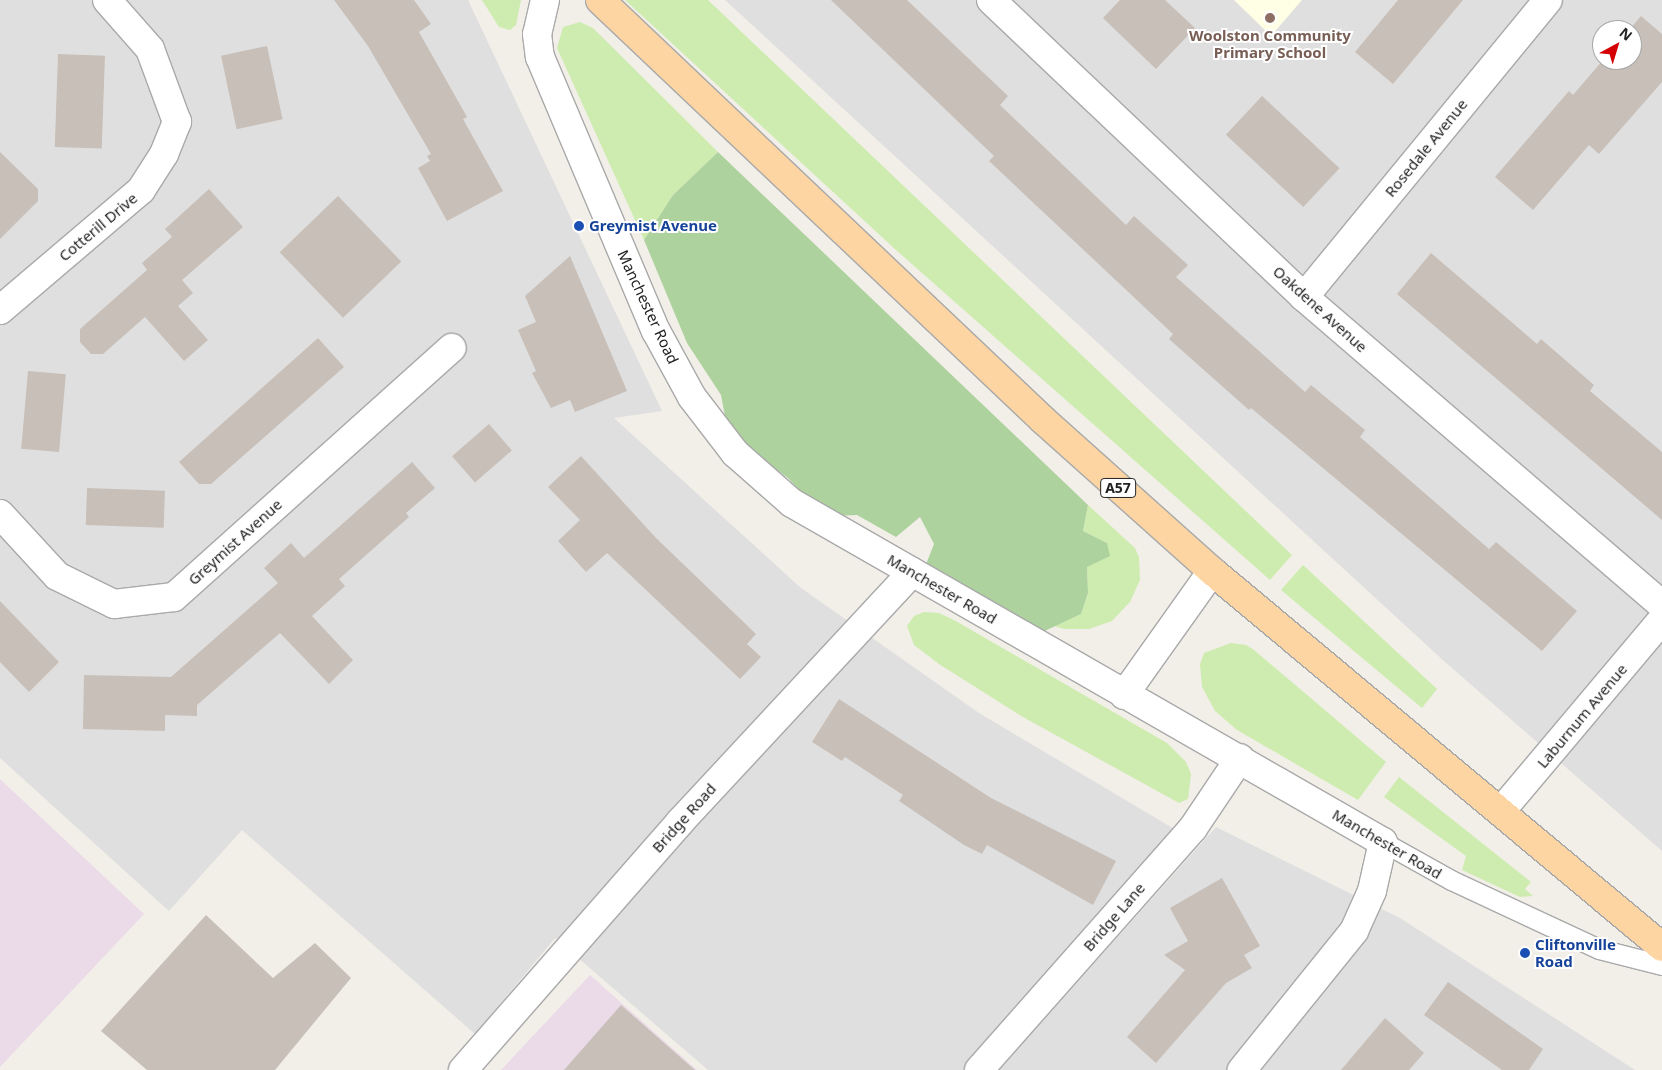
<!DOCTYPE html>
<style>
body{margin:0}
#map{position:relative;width:1662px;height:1070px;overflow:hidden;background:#f2efe9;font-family:"Noto Sans",sans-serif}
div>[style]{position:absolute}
.residential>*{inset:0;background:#e0dfdf}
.industrial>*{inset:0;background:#ebdbe8}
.education>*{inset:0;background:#ffffe5}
.grass>*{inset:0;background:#ceecaf}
.forest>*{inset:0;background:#add29d}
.building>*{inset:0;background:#c7bfb8;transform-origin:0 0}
.roads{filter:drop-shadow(1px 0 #a9a9a9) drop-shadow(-1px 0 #a9a9a9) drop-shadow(0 1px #a9a9a9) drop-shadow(0 -1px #a9a9a9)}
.lane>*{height:19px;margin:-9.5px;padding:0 9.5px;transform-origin:9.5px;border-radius:9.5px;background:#fff}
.street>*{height:28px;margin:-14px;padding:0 14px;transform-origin:14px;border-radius:14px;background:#fff}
.primary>*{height:28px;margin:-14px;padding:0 14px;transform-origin:14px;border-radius:14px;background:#fdd5a3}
.dots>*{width:14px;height:14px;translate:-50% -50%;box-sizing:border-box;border:2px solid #fff;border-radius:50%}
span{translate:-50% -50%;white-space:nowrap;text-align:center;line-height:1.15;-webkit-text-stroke:4px #fff;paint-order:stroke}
.shield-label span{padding:1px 4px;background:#fff;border:1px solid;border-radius:4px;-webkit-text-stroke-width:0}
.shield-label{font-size:14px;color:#222;font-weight:700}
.education-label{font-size:15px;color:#785e54;font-weight:700}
.street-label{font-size:15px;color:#222}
.transit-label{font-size:15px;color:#164399;font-weight:700}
.left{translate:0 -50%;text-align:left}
.north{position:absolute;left:1592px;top:20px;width:50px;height:50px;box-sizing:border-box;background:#fff;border:1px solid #a7a7a7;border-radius:50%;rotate:39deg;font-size:14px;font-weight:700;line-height:20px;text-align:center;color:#222}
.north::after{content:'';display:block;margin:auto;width:18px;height:22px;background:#d40003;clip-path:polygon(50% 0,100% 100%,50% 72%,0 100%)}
</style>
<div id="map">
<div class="residential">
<i style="clip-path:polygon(0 0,468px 0,662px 411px,614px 418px,801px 588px,979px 713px,1181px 833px,971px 1070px,708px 1070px,555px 938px,475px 1034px,242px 830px,169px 911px,0 758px)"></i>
<i style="clip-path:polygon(evenodd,725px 0,1662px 0,1662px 851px,1445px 662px,725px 0,1602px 30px,1632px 30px,1632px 60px,1602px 60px,1602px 30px)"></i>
<i style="clip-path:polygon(1216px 827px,1400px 918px,1635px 1070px,999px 1070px)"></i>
</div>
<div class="industrial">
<i style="clip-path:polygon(0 779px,144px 914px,0 1067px)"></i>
<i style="clip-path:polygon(590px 975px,697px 1070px,501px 1070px)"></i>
</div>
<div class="education">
<i style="clip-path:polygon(1234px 0,1302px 0,1271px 36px)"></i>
</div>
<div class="grass">
<i style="clip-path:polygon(482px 0,521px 0,516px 25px,510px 30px,499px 27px)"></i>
<i style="clip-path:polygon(625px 0,708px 0,1292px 555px,1270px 580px,896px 250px)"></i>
<i style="clip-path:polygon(580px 22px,593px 28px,718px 152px,673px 195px,644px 240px,557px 48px,563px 27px)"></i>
<i style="clip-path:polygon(1088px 505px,1135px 548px,1139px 557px,1140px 580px,1130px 602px,1112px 621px,1089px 629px,1064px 629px,1054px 626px,1081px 614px,1088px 593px,1087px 567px,1107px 543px,1083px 531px)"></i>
<i style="clip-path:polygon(1303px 565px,1437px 689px,1422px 708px,1281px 590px)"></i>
<i style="clip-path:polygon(924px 612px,939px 613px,954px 620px,1167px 743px,1186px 762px,1191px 774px,1188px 799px,1179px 803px,1021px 716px,939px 664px,914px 645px,907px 626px,914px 616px)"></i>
<i style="clip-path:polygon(1231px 643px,1246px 645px,1254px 650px,1386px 762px,1358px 800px,1237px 730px,1215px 711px,1202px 687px,1200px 664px,1204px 653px)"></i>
<i style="clip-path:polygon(1399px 777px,1531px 882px,1525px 889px,1533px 896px,1520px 897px,1462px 870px,1466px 856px,1384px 797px)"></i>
</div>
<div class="forest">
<i style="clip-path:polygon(718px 152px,1088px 505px,1083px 531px,1107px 543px,1110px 556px,1087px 567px,1088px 593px,1081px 614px,1036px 635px,923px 572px,934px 544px,920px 517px,896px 537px,857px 515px,832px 516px,816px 507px,788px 478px,721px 429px,725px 416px,721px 395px,687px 343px,644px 240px,673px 195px)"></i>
</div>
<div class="building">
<i style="clip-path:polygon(334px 0,414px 0,431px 24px,419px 32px,467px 117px,463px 119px,503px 191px,447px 221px,418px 168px,430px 161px,427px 156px,431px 154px,368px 46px)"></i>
<i style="clip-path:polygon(831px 0,907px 0,1008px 96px,1000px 105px,1126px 225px,1134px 216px,1188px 265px,1176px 277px,1305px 392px,1311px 385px,1365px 430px,1360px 437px,1489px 549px,1496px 542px,1577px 611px,1542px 651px,1251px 408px,1249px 410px,1169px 339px,1173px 334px,989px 161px,994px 156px)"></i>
<i style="clip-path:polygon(1120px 0,1165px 0,1195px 28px,1156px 69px,1103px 18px)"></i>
<i style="clip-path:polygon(1398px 0,1463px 0,1393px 84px,1355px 52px)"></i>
<i style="clip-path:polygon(1641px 16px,1662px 34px,1662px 82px,1599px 154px,1589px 145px,1533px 210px,1495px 177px,1569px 91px,1573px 95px,1603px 60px,1632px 60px,1632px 30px,1629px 30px)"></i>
<i style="left:267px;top:46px;width:75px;height:47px;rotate:78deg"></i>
<i style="left:58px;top:54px;width:47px;height:93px;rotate:2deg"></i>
<i style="left:1262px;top:96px;width:106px;height:53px;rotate:43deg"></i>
<i style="clip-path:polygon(0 152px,38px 189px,38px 201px,0 239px)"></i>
<i style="clip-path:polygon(209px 189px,243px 227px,182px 280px,193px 293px,178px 306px,208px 340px,184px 361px,145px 317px,103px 354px,91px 354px,80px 342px,80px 329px,147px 270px,142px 263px,172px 237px,165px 229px)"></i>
<i style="left:338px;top:196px;width:91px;height:81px;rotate:46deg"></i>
<i style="clip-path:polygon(1431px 253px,1537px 344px,1541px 339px,1594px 385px,1590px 391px,1662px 452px,1662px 520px,1397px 294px)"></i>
<i style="clip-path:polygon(570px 256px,627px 391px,575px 412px,570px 400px,551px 408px,532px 373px,536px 371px,518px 330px,536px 322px,525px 296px)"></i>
<i style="clip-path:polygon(318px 338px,344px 367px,211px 484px,199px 484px,179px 462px)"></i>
<i style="left:28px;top:371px;width:38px;height:78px;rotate:5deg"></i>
<i style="left:489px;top:424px;width:35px;height:49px;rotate:49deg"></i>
<i style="clip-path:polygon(581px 456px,656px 538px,756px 634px,747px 644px,761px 657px,740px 679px,607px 553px,586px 572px,558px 541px,580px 520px,548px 487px)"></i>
<i style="clip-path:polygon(412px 462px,435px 488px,406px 513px,409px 517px,339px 579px,345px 586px,312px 616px,353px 660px,329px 684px,280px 633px,197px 705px,197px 716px,165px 715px,165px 731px,83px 729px,84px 675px,171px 677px,278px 583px,264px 568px,291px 543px,304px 558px)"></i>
<i style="left:87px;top:488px;width:78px;height:37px;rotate:2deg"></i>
<i style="clip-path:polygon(0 601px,59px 662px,29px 692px,0 662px)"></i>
<i style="clip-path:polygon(839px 699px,991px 798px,1116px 861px,1093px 905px,987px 845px,982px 854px,964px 845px,899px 801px,903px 795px,845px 757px,842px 761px,812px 742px)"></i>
<i style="clip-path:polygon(1222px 878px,1260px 946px,1244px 955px,1252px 968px,1226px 983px,1156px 1063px,1127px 1037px,1185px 970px,1164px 955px,1188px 941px,1170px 908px)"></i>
<i style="clip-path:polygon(206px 915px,273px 978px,315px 943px,351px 978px,275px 1070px,147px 1070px,101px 1031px)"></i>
<i style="clip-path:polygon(1448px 982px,1543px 1049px,1529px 1070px,1502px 1070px,1424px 1015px)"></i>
<i style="clip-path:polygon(621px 1005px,695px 1070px,564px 1070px)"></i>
<i style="clip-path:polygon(1385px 1018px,1424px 1053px,1409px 1070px,1341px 1070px)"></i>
</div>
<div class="roads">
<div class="lane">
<i style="left:1383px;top:842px;width:78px;rotate:29.2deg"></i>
<i style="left:1451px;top:880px;width:163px;rotate:25deg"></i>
<i style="left:1599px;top:949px;width:65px;rotate:14.3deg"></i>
</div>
<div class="street">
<i style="left:545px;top:0;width:35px;rotate:103deg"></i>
<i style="left:537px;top:34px;width:23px;rotate:83deg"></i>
<i style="left:540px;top:57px;width:298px;rotate:67.1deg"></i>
<i style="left:656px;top:331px;width:75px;rotate:61.4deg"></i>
<i style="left:692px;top:397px;width:71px;rotate:52.5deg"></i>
<i style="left:735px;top:453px;width:76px;rotate:41.3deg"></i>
<i style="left:792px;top:503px;width:681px;rotate:29.84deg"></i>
<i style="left:1383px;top:842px;width:50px;rotate:102.7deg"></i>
<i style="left:1372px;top:891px;width:44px;rotate:114.2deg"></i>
<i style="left:1354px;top:931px;width:179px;rotate:128.9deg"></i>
<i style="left:991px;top:0;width:431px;rotate:43.5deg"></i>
<i style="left:1304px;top:297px;width:472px;rotate:40.7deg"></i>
<i style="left:1304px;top:297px;width:384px;rotate:-50.6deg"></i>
<i style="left:0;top:310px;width:185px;rotate:-40.4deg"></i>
<i style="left:141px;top:190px;width:43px;rotate:-57.4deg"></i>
<i style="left:164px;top:154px;width:35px;rotate:-68deg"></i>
<i style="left:177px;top:122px;width:78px;rotate:-110.3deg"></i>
<i style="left:150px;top:49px;width:65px;rotate:-131.3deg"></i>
<i style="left:0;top:514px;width:84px;rotate:47.4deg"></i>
<i style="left:57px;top:576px;width:64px;rotate:26.2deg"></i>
<i style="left:114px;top:604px;width:60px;rotate:-6.7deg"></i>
<i style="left:174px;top:597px;width:373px;rotate:-41.9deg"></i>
<i style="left:1124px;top:695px;width:152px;rotate:-54.6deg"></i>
<i style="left:1501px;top:811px;width:250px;rotate:-49.9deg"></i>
<i style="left:463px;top:1070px;width:330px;rotate:-48.8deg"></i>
<i style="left:680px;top:822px;width:341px;rotate:-47.1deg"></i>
<i style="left:979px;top:1070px;width:323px;rotate:-48.5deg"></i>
<i style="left:1193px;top:828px;width:84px;rotate:-56.1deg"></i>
</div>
<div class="primary">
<i style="left:600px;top:0;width:610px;rotate:43.47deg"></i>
<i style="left:1043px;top:420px;width:227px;rotate:41.8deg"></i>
<i style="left:1212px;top:571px;width:586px;rotate:39.88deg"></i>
</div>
</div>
<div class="dots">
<i style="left:1270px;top:18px;background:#8d6e63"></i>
<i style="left:579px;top:226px;background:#1a4fb4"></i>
<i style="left:1525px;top:953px;background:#1a4fb4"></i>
</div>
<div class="shield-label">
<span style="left:1118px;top:488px">A57</span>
</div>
<div class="education-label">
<span style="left:1270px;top:44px">Woolston Community<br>Primary School</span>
</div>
<div class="street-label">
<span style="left:1426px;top:148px;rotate:-51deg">Rosedale Avenue</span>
<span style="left:98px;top:227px;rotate:-40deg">Cotterill Drive</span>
<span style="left:648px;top:307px;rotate:65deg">Manchester Road</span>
<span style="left:1320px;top:309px;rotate:42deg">Oakdene Avenue</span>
<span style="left:235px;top:542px;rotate:-42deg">Greymist Avenue</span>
<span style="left:942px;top:589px;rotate:30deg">Manchester Road</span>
<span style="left:1582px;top:716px;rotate:-50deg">Laburnum Avenue</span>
<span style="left:684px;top:818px;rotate:-48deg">Bridge Road</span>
<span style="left:1387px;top:844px;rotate:30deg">Manchester Road</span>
<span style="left:1114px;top:917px;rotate:-49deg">Bridge Lane</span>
</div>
<div class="transit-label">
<span class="left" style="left:589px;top:226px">Greymist Avenue</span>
<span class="left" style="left:1535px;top:953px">Cliftonville<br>Road</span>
</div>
<div class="north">N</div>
</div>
